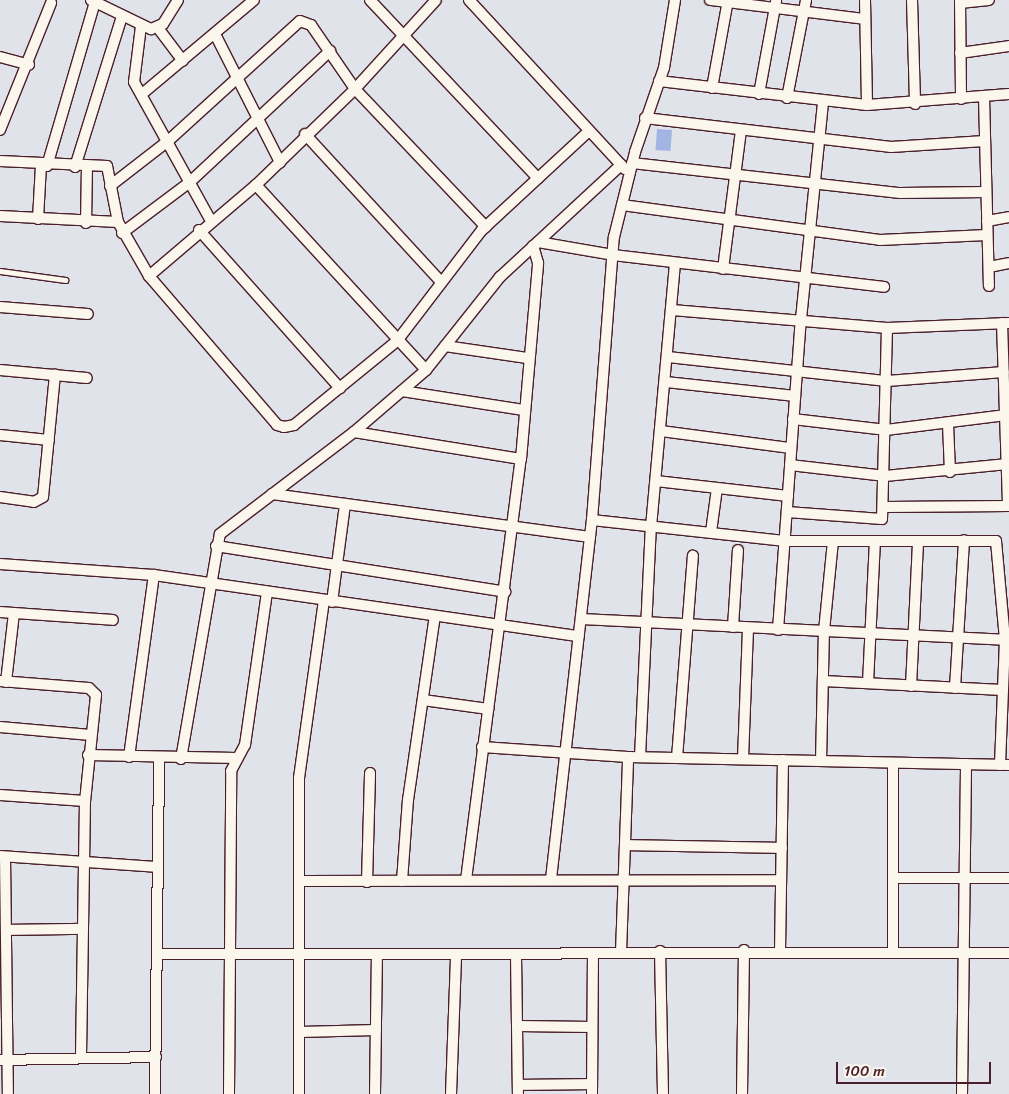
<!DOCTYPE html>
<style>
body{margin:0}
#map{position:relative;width:1009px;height:1094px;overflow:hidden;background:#e0e3e9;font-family:Sriracha,sans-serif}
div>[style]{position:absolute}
.building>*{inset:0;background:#a1b4e2;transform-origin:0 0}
.roads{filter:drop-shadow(1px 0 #4a1f2b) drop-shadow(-1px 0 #4a1f2b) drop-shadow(0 1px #4a1f2b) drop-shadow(0 -1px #4a1f2b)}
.service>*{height:5px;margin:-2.5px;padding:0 2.5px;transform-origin:2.5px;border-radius:2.5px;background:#fbf7ec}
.minor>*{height:10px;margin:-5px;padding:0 5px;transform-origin:5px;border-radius:5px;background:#fbf7ec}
span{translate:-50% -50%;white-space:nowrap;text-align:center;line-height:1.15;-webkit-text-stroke:4px #fbf7ec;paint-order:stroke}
.scale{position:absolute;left:836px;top:1062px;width:155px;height:22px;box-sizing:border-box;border:2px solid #4a1f2b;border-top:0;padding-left:6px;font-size:15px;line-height:18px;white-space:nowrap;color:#4a1f2b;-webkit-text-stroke:4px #fbf7ec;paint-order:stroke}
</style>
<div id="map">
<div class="building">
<i style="left:657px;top:129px;width:15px;height:21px;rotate:4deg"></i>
</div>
<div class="roads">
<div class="service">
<i style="left:0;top:271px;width:66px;rotate:7.9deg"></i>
</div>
<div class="minor">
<i style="left:91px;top:0;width:67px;rotate:25.8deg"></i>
<i style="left:151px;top:29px;width:13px;rotate:-23deg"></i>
<i style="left:163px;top:24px;width:28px;rotate:-58deg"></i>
<i style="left:370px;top:0;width:245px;rotate:46.7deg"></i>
<i style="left:469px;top:0;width:230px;rotate:47.3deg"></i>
<i style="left:710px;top:0;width:156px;rotate:7deg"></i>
<i style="left:865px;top:0;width:105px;rotate:88.9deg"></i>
<i style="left:912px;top:0;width:104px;rotate:88.3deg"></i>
<i style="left:960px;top:0;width:99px;rotate:89.4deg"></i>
<i style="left:960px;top:3px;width:29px;rotate:-6deg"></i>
<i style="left:141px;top:26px;width:56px;rotate:97.1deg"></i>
<i style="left:134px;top:82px;width:159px;rotate:61deg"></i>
<i style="left:158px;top:28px;width:41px;rotate:52.9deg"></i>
<i style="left:215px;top:34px;width:144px;rotate:63.1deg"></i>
<i style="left:960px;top:53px;width:49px;rotate:-8.1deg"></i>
<i style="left:0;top:57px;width:30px;rotate:15deg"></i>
<i style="left:659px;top:81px;width:209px;rotate:6.6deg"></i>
<i style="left:867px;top:105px;width:142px;rotate:-4.4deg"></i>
<i style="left:712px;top:88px;width:89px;rotate:-79.7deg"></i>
<i style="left:142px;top:94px;width:146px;rotate:-40deg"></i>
<i style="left:759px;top:94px;width:95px;rotate:-79.6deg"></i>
<i style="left:984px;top:97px;width:189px;rotate:88.5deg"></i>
<i style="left:787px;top:98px;width:100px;rotate:-79deg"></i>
<i style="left:645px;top:118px;width:248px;rotate:6.7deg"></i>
<i style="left:891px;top:147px;width:94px;rotate:-3.7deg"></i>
<i style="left:0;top:130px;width:137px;rotate:-68.1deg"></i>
<i style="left:305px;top:134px;width:200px;rotate:47.4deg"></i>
<i style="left:0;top:161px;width:107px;rotate:2.7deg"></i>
<i style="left:107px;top:166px;width:57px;rotate:78.9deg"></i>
<i style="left:118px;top:222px;width:62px;rotate:60.1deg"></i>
<i style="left:149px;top:276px;width:196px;rotate:49.3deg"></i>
<i style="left:277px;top:425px;width:7px;rotate:16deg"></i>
<i style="left:284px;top:427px;width:10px;rotate:-11deg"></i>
<i style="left:294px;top:425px;width:133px;rotate:-39.2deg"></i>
<i style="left:397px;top:341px;width:140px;rotate:-52.6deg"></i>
<i style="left:482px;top:230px;width:146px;rotate:-42.8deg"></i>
<i style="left:632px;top:163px;width:270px;rotate:6.4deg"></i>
<i style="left:900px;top:193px;width:86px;rotate:-0.7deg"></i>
<i style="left:47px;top:166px;width:171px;rotate:-73.7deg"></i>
<i style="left:75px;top:167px;width:158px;rotate:-72.7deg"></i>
<i style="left:256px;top:185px;width:251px;rotate:47.4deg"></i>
<i style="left:110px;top:186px;width:73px;rotate:-37.8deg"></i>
<i style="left:168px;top:141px;width:178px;rotate:-42.3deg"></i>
<i style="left:300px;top:21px;width:12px;rotate:20deg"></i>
<i style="left:311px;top:25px;width:78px;rotate:55.5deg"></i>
<i style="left:355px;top:89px;width:190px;rotate:46.5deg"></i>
<i style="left:622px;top:205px;width:260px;rotate:7.7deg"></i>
<i style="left:880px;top:240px;width:107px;rotate:-2.7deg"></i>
<i style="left:0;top:216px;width:118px;rotate:2.9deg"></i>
<i style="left:38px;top:219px;width:53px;rotate:-86.8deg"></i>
<i style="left:987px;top:221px;width:22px;rotate:-10deg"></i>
<i style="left:86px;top:223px;width:58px;rotate:-89deg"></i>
<i style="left:199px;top:230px;width:212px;rotate:48.3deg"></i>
<i style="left:122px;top:233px;width:85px;rotate:-36.9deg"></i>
<i style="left:190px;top:182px;width:192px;rotate:-43.1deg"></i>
<i style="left:538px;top:242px;width:76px;rotate:9.8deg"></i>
<i style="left:613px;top:255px;width:273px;rotate:6.7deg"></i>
<i style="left:989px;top:267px;width:20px;rotate:-11deg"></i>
<i style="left:723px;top:269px;width:139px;rotate:-82.6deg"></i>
<i style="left:149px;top:276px;width:140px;rotate:-40.4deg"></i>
<i style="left:256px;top:185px;width:138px;rotate:-44.1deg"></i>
<i style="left:355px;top:89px;width:120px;rotate:-47.7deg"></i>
<i style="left:0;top:307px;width:88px;rotate:4.5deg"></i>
<i style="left:672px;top:310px;width:216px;rotate:4.8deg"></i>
<i style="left:887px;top:328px;width:122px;rotate:-2.3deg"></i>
<i style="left:1002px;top:323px;width:183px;rotate:88.1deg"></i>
<i style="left:445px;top:346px;width:83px;rotate:8.3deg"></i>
<i style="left:668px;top:357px;width:220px;rotate:6.3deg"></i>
<i style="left:887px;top:381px;width:117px;rotate:-4.4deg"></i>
<i style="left:0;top:370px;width:87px;rotate:5.3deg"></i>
<i style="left:666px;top:382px;width:130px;rotate:6.2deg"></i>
<i style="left:402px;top:391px;width:123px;rotate:8.9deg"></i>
<i style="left:793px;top:419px;width:94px;rotate:6.7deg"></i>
<i style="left:886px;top:430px;width:121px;rotate:-7.1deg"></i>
<i style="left:948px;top:424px;width:48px;rotate:87.6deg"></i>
<i style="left:661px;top:431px;width:131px;rotate:7.5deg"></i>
<i style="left:354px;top:432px;width:169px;rotate:9.2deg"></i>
<i style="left:0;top:435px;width:49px;rotate:5.8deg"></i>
<i style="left:790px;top:465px;width:96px;rotate:6.6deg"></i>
<i style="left:885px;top:476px;width:123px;rotate:-5.6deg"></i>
<i style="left:656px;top:481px;width:133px;rotate:6.5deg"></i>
<i style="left:272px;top:494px;width:321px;rotate:7.7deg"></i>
<i style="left:0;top:497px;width:34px;rotate:8deg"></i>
<i style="left:34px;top:502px;width:10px;rotate:-29deg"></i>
<i style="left:43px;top:497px;width:123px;rotate:-84.4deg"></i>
<i style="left:885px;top:507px;width:124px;rotate:-0.5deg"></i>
<i style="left:787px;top:512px;width:95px;rotate:4.2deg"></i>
<i style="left:882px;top:519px;width:191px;rotate:-88.5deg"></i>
<i style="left:592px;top:520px;width:194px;rotate:6.2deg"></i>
<i style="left:785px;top:541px;width:211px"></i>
<i style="left:996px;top:541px;width:99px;rotate:84.8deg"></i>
<i style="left:1005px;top:640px;width:125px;rotate:92.3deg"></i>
<i style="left:711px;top:532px;width:44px;rotate:-82.2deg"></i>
<i style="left:216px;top:546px;width:293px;rotate:9deg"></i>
<i style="left:0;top:564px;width:154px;rotate:4.1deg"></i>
<i style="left:154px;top:575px;width:429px;rotate:8.2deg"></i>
<i style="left:332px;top:602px;width:99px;rotate:-82.4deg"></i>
<i style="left:0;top:612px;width:113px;rotate:4deg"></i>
<i style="left:581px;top:619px;width:429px;rotate:2.8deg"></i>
<i style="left:733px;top:627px;width:77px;rotate:-86.3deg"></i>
<i style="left:778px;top:630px;width:312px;rotate:-85.8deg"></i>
<i style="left:801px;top:319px;width:217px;rotate:-84.2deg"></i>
<i style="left:0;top:681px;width:89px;rotate:4.5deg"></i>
<i style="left:89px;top:688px;width:10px;rotate:45deg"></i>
<i style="left:96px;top:695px;width:107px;rotate:95.9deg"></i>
<i style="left:85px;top:801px;width:257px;rotate:90.9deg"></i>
<i style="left:823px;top:681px;width:180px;rotate:2.9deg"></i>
<i style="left:6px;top:682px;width:69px;rotate:-83.4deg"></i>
<i style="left:868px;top:683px;width:141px;rotate:-87.2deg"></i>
<i style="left:911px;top:686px;width:143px;rotate:-87.2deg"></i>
<i style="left:955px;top:688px;width:148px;rotate:-86.5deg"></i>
<i style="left:423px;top:700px;width:66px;rotate:7.9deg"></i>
<i style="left:0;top:727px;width:91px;rotate:5deg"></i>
<i style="left:482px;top:747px;width:146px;rotate:3.9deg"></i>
<i style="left:628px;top:757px;width:381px;rotate:1.2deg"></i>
<i style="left:88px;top:755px;width:148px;rotate:1.2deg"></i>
<i style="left:129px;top:757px;width:184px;rotate:-82.2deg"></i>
<i style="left:640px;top:757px;width:230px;rotate:-87.3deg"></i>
<i style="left:651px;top:527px;width:265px;rotate:-84.8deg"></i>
<i style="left:677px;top:758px;width:203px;rotate:-85.5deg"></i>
<i style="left:181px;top:759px;width:228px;rotate:-80.2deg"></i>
<i style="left:220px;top:534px;width:168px;rotate:-37.3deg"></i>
<i style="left:354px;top:432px;width:95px;rotate:-40.7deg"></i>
<i style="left:426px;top:370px;width:119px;rotate:-51.5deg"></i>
<i style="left:500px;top:277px;width:165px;rotate:-42.8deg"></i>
<i style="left:743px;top:759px;width:131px;rotate:-87.8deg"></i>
<i style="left:821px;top:761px;width:130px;rotate:-88.7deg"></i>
<i style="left:824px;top:631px;width:90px;rotate:-84.3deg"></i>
<i style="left:893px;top:763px;width:189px;rotate:90deg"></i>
<i style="left:0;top:795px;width:85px;rotate:4deg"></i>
<i style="left:626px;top:845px;width:156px;rotate:1.1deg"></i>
<i style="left:0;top:856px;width:156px;rotate:4deg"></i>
<i style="left:5px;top:857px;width:237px;rotate:89.3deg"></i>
<i style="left:895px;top:878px;width:114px"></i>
<i style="left:551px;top:879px;width:361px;rotate:-83.5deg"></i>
<i style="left:592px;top:520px;width:284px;rotate:-85.6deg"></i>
<i style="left:614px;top:237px;width:88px;rotate:-76.1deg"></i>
<i style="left:635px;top:152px;width:89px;rotate:-71deg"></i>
<i style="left:664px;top:68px;width:69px;rotate:-80.8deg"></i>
<i style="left:466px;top:880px;width:425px;rotate:-82.6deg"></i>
<i style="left:521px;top:459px;width:197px;rotate:-85deg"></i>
<i style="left:538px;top:263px;width:18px;rotate:-106deg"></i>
<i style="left:300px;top:881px;width:481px;rotate:-0.1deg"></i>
<i style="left:402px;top:881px;width:81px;rotate:-85.8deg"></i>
<i style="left:408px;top:800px;width:186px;rotate:-81.7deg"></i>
<i style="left:367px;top:882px;width:109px;rotate:-88.4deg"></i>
<i style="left:7px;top:930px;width:76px;rotate:-0.8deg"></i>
<i style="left:660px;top:951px;width:143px;rotate:88.8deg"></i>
<i style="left:780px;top:951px;width:191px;rotate:-89.1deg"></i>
<i style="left:621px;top:952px;width:195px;rotate:-87.9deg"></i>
<i style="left:157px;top:954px;width:852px;rotate:-0.07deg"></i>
<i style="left:516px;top:955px;width:139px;rotate:89.2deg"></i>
<i style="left:518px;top:1026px;width:74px;rotate:0.8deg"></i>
<i style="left:300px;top:1032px;width:76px;rotate:-1.5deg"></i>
<i style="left:0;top:1060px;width:156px;rotate:-1.1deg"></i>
<i style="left:518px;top:1085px;width:74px;rotate:-0.8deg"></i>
<i style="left:155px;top:1094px;width:335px;rotate:-89.3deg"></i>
<i style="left:229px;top:1094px;width:323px;rotate:-89.6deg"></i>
<i style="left:231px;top:771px;width:30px;rotate:-62deg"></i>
<i style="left:245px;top:745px;width:155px;rotate:-81.8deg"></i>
<i style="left:299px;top:1094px;width:316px;rotate:-90deg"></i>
<i style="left:299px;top:778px;width:179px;rotate:-82deg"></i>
<i style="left:375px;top:1094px;width:139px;rotate:-89.2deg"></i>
<i style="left:451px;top:1094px;width:139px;rotate:-87.9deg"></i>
<i style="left:592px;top:1094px;width:141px;rotate:-89.6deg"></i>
<i style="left:742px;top:1094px;width:144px;rotate:-89.2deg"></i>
<i style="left:962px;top:1094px;width:330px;rotate:-89.3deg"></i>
</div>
</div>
<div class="scale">100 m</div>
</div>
